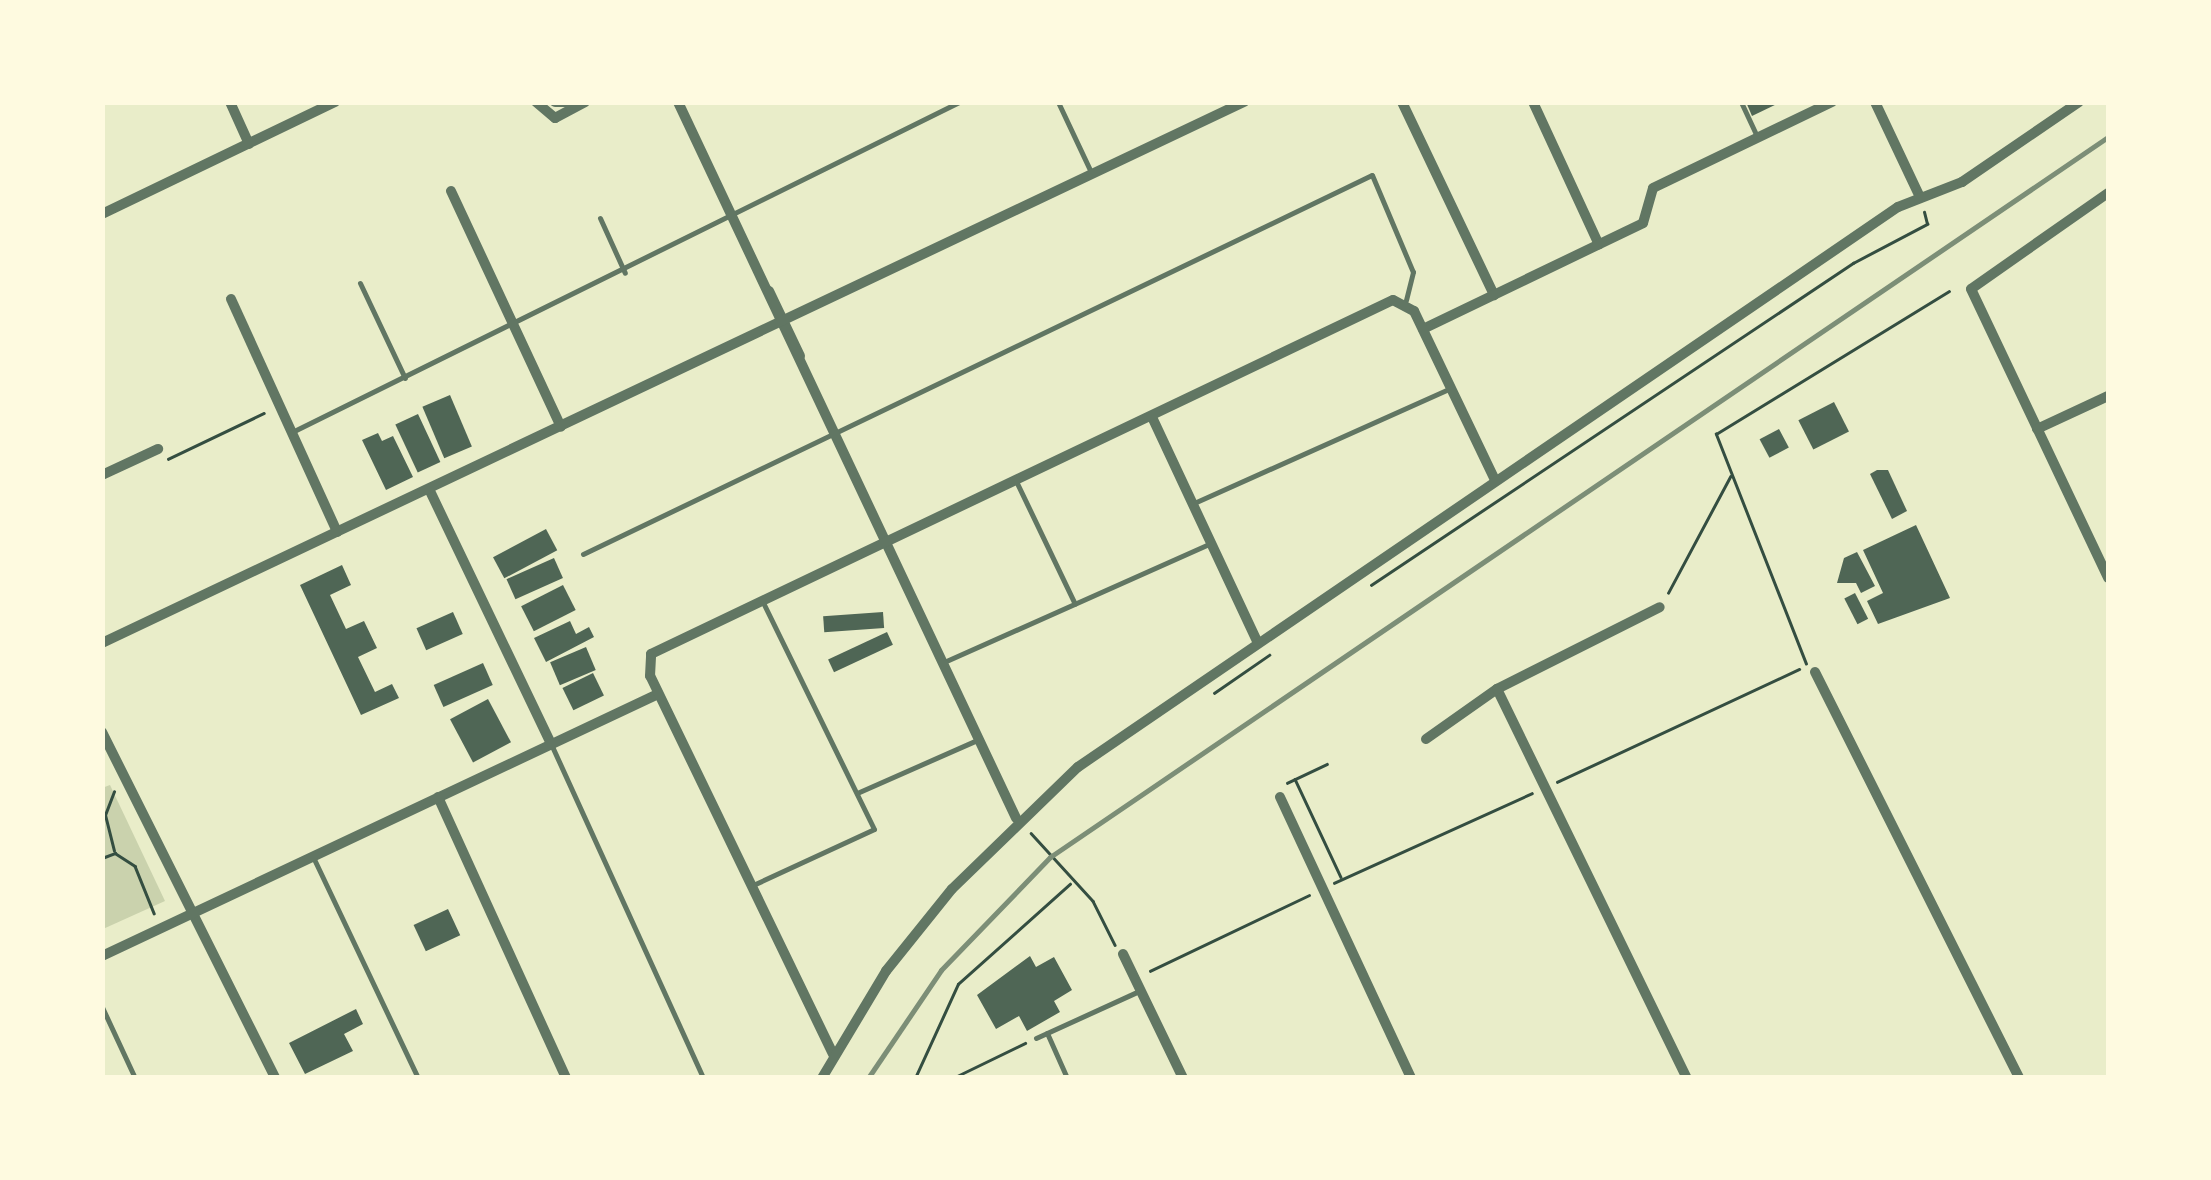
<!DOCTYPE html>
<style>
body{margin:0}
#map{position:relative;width:2211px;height:1180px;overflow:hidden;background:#e9edc9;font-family:Barlow,sans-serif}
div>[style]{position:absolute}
.green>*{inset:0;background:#cad2ad}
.building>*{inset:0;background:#4f6655;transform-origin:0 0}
.path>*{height:2.5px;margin:-1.25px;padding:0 1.25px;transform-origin:1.25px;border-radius:1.25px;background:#344e41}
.service>*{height:5px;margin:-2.5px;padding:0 2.5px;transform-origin:2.5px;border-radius:2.5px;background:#617663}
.minor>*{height:10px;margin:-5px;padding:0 5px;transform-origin:5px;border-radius:5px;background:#617663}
.rail>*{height:5px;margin:-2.5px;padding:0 2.5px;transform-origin:2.5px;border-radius:2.5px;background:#7c8e77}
span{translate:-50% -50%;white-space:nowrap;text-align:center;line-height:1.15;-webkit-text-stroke:8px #fefae0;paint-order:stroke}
.frame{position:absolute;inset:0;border:105px solid #fefae0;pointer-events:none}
</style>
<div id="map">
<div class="green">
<i style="clip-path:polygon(110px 785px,165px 901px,103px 929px,102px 788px)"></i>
</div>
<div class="building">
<i style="clip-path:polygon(1746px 102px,1781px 102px,1752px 116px)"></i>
<i style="left:450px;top:395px;width:56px;height:30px;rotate:67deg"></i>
<i style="left:1834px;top:402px;width:33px;height:40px;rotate:63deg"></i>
<i style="left:418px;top:414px;width:53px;height:25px;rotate:65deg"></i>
<i style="left:1779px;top:429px;width:21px;height:22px;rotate:62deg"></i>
<i style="clip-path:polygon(378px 433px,382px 441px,393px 436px,413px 477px,386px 490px,362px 440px)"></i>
<i style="clip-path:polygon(1877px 470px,1888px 470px,1907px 511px,1892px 519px,1870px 474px)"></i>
<i style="clip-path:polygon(1916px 525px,1950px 598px,1878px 624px,1867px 601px,1883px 593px,1863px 550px)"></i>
<i style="left:546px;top:529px;width:24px;height:60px;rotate:62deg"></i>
<i style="clip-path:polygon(1857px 552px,1875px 586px,1861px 593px,1856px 583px,1837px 583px,1844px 558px)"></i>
<i style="left:554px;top:558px;width:22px;height:52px;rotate:66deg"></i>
<i style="clip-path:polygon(342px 565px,351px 585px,330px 595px,346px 629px,364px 621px,377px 648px,358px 657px,375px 692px,392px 684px,399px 698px,361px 715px,300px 585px)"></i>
<i style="left:563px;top:585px;width:28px;height:47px;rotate:63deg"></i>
<i style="left:1855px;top:593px;width:29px;height:12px;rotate:63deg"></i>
<i style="left:453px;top:612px;width:24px;height:40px;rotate:66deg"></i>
<i style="left:883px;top:612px;width:16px;height:60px;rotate:86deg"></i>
<i style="clip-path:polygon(570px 621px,576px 634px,589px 627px,594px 637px,546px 662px,534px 638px)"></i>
<i style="left:887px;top:632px;width:14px;height:65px;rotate:65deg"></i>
<i style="left:586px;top:647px;width:25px;height:39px;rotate:67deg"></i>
<i style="left:483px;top:663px;width:24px;height:54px;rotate:66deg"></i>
<i style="left:593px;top:673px;width:25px;height:34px;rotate:64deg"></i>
<i style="left:488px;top:699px;width:49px;height:43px;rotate:62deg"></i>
<i style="left:448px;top:909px;width:29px;height:38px;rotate:65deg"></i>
<i style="clip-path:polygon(1030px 956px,1036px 967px,1054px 957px,1072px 990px,1054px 1001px,1060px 1012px,1027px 1031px,1019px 1016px,996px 1029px,977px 995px)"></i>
<i style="clip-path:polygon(356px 1009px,363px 1024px,344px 1034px,353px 1051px,305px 1074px,289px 1043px)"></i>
</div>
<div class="path">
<i style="left:168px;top:459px;width:106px;rotate:-25.6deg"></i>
<i style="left:1371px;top:585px;width:580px;rotate:-33.74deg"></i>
<i style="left:1853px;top:263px;width:84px;rotate:-27.8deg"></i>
<i style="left:1927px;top:224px;width:12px;rotate:-104deg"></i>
<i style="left:1668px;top:593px;width:132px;rotate:-61.9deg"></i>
<i style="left:1806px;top:664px;width:247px;rotate:-111.4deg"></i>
<i style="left:1716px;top:434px;width:273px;rotate:-31.5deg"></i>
<i style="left:1214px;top:693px;width:67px;rotate:-34.6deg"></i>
<i style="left:1295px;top:779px;width:108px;rotate:64.9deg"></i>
<i style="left:1557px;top:782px;width:267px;rotate:-25deg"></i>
<i style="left:1287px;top:783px;width:44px;rotate:-25.4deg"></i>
<i style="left:1031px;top:833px;width:92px;rotate:47.6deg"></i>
<i style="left:1093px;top:901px;width:49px;rotate:63.4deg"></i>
<i style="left:114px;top:851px;width:37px;rotate:-104deg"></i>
<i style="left:105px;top:815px;width:25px;rotate:-69deg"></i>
<i style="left:102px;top:858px;width:14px;rotate:-21deg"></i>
<i style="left:115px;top:853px;width:24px;rotate:33deg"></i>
<i style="left:135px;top:866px;width:51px;rotate:68deg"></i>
<i style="left:1334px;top:883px;width:217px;rotate:-24.4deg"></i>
<i style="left:1150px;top:971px;width:176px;rotate:-25.5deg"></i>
<i style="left:915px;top:1078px;width:103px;rotate:-65.4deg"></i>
<i style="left:958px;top:984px;width:150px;rotate:-41.8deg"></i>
<i style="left:953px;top:1078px;width:80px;rotate:-25.9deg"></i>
</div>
<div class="service">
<i style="left:1058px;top:102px;width:77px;rotate:64.8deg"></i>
<i style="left:1741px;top:102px;width:38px;rotate:65deg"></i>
<i style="left:600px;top:218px;width:60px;rotate:65.6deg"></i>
<i style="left:360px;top:283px;width:105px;rotate:64.7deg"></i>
<i style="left:294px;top:431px;width:742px;rotate:-26.32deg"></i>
<i style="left:1016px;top:481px;width:136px;rotate:64.4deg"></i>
<i style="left:1194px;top:503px;width:279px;rotate:-24.1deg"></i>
<i style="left:583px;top:554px;width:875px;rotate:-25.66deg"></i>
<i style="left:1372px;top:175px;width:105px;rotate:67.1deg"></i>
<i style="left:1413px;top:272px;width:29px;rotate:104deg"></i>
<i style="left:944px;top:662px;width:290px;rotate:-24deg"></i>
<i style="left:551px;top:744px;width:367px;rotate:65.5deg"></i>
<i style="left:857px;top:793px;width:131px;rotate:-23.8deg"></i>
<i style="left:314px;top:859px;width:242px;rotate:64.6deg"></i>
<i style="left:753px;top:885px;width:133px;rotate:-24.8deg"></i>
<i style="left:874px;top:829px;width:255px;rotate:-116.1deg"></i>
<i style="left:102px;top:1007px;width:78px;rotate:65.1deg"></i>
<i style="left:1047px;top:1033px;width:49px;rotate:66deg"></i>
<i style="left:1036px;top:1038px;width:113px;rotate:-24.5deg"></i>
</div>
<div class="minor">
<i style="left:230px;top:102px;width:46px;rotate:65.7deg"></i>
<i style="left:536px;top:102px;width:25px;rotate:40deg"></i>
<i style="left:555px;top:118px;width:34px;rotate:-28deg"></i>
<i style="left:555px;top:102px;width:13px"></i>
<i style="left:678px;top:102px;width:792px;rotate:64.73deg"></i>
<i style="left:1402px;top:102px;width:214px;rotate:64.5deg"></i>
<i style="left:1533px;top:102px;width:157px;rotate:65.2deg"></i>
<i style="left:1875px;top:102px;width:105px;rotate:64.7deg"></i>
<i style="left:451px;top:191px;width:260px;rotate:65deg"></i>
<i style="left:2108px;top:193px;width:167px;rotate:145deg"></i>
<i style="left:1971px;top:289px;width:320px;rotate:64.6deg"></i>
<i style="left:102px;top:214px;width:259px;rotate:-25.7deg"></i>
<i style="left:769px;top:291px;width:72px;rotate:64.5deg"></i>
<i style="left:231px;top:299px;width:256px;rotate:65.5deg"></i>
<i style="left:1423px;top:329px;width:244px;rotate:-25.7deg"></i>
<i style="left:1643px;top:223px;width:36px;rotate:-74deg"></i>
<i style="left:1653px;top:188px;width:199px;rotate:-25.7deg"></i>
<i style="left:1152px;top:417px;width:247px;rotate:64.9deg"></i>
<i style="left:2037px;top:429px;width:78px;rotate:-24.9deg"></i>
<i style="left:102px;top:475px;width:62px;rotate:-24.9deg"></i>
<i style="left:429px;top:489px;width:283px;rotate:64.4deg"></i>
<i style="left:102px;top:643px;width:1264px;rotate:-25.35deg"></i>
<i style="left:1815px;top:672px;width:454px;rotate:63.3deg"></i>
<i style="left:1497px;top:689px;width:433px;rotate:64deg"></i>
<i style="left:102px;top:732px;width:387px;rotate:63.4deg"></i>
<i style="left:1426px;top:739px;width:87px;rotate:-35.2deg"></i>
<i style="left:1497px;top:689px;width:182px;rotate:-26.7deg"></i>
<i style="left:438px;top:797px;width:309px;rotate:65.5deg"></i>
<i style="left:1280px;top:797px;width:310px;rotate:65deg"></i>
<i style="left:1123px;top:954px;width:138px;rotate:64.2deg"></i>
<i style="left:102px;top:956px;width:615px;rotate:-25.23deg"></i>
<i style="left:833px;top:1054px;width:420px;rotate:-115.8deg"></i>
<i style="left:650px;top:676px;width:22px;rotate:-87deg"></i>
<i style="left:651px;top:654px;width:822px;rotate:-25.51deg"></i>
<i style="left:1393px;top:300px;width:24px;rotate:28deg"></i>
<i style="left:1414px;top:311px;width:187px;rotate:64.4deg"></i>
<i style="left:822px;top:1078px;width:125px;rotate:-59.1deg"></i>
<i style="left:886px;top:971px;width:105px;rotate:-51.2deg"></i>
<i style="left:952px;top:889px;width:175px;rotate:-44.1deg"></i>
<i style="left:1078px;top:767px;width:993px;rotate:-34.33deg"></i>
<i style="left:1898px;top:207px;width:69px;rotate:-21.3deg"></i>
<i style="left:1962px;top:182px;width:142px;rotate:-34.4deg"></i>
</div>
<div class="rail">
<i style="left:868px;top:1078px;width:130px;rotate:-55.9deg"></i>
<i style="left:941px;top:970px;width:157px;rotate:-46deg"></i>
<i style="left:1050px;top:857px;width:1280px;rotate:-34.24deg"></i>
</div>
<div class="frame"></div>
</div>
